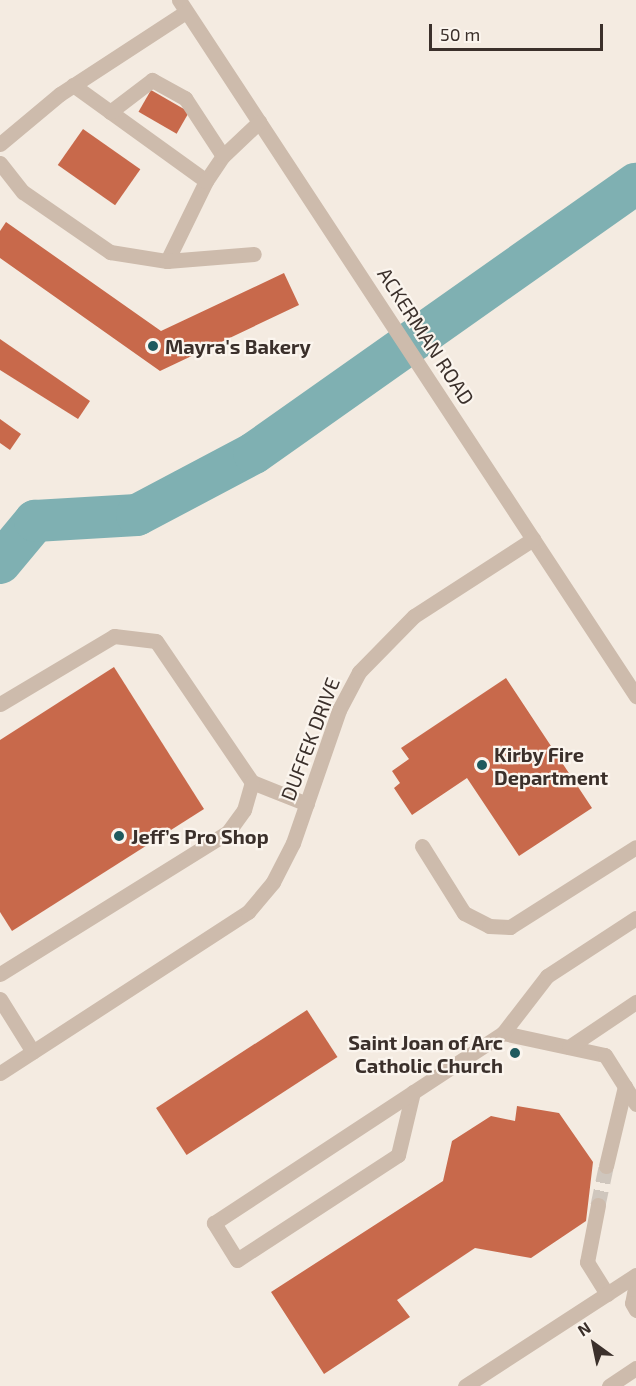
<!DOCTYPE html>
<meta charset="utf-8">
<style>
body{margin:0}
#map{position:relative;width:636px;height:1386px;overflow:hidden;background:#f4ebe1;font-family:"Exo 2",sans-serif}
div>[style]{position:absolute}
.river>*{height:42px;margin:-21px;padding:0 21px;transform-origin:21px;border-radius:21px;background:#7fb0b2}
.building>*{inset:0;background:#c8694b;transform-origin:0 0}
.minor-tunnel>*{height:15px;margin-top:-7.5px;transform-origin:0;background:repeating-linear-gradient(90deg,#cfc6bd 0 15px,transparent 0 23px)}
.minor>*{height:15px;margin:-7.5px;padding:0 7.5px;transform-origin:7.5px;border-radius:7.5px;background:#cdbbac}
.dots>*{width:16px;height:16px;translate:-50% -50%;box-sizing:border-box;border:3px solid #fbf5ee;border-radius:50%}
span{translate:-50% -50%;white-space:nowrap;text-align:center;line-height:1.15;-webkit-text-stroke:4.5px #fbf5ee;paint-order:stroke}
.street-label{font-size:20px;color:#3b302b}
.poi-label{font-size:20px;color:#3b302b;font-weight:700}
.left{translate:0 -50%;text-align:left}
.right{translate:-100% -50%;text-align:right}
.north{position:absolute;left:564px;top:1314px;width:60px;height:60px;-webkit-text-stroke:4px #fbf5ee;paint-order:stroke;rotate:327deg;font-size:16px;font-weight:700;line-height:24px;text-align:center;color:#3b302b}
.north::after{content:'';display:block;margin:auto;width:21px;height:27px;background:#3b302b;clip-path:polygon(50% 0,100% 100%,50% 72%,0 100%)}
.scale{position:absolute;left:429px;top:24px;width:174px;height:27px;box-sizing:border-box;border:3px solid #3b302b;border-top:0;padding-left:8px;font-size:18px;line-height:21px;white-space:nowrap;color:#3b302b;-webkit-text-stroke:4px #fbf5ee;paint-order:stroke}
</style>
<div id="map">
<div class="river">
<i style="left:0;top:563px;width:55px;rotate:-50.2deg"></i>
<i style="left:35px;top:521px;width:102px;rotate:-3.4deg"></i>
<i style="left:137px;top:515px;width:132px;rotate:-27.9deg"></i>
<i style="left:254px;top:453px;width:467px;rotate:-35.2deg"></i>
</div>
<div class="building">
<i style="left:151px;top:90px;width:44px;height:25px;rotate:30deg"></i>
<i style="left:83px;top:129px;width:70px;height:44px;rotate:35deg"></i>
<i style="clip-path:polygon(6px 222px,161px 331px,284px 273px,299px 305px,160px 371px,0 258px,0 231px)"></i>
<i style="clip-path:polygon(0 339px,90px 401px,78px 419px,0 370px)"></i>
<i style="clip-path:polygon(0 419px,21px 434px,10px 450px,0 443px)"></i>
<i style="clip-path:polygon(114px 667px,204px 809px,12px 931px,0 912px,0 740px)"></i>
<i style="clip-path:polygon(506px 678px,592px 808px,519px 856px,467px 778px,412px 815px,394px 788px,400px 783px,392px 771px,409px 759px,401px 748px)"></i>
<i style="left:307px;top:1010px;width:56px;height:180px;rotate:57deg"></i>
<i style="clip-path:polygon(517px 1106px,559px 1113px,593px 1162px,586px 1221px,531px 1258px,475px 1248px,397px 1300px,410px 1317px,324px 1374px,271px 1292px,443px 1181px,452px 1141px,491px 1116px,515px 1121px)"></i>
</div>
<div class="minor-tunnel">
<i style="left:598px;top:1205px;width:40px;rotate:-78deg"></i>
</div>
<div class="minor">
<i style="left:179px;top:0;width:833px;rotate:56.71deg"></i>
<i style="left:73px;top:85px;width:164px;rotate:35.8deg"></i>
<i style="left:110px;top:112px;width:53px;rotate:-37.3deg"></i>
<i style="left:152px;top:80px;width:38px;rotate:29deg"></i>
<i style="left:185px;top:98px;width:69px;rotate:56.8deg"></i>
<i style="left:0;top:144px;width:78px;rotate:-39.8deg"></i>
<i style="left:60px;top:94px;width:150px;rotate:-33.1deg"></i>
<i style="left:0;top:163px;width:37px;rotate:52deg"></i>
<i style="left:23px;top:192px;width:106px;rotate:34.6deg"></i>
<i style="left:110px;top:252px;width:58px;rotate:9deg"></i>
<i style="left:167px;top:261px;width:89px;rotate:-64deg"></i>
<i style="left:206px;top:181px;width:30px;rotate:-56deg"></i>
<i style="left:223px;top:156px;width:50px;rotate:-43.4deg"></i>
<i style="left:167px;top:261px;width:87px;rotate:-4.6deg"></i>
<i style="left:0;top:704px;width:133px;rotate:-30.8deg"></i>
<i style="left:114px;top:636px;width:42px;rotate:6.8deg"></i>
<i style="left:156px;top:641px;width:171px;rotate:55.8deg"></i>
<i style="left:252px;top:782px;width:59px;rotate:21.8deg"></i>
<i style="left:422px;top:846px;width:79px;rotate:57.9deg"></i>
<i style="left:464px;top:913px;width:28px;rotate:27deg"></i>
<i style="left:489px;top:926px;width:21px;rotate:3deg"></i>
<i style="left:510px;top:927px;width:149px;rotate:-32.4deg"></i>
<i style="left:0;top:974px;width:269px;rotate:-31.9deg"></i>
<i style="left:228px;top:832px;width:27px;rotate:-54deg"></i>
<i style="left:244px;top:810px;width:29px;rotate:-74deg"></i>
<i style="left:0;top:999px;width:62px;rotate:58.1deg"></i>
<i style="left:503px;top:1033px;width:104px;rotate:12.2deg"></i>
<i style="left:605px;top:1055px;width:58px;rotate:57.7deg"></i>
<i style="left:569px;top:1047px;width:81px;rotate:-33.9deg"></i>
<i style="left:0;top:1073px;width:296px;rotate:-33deg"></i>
<i style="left:248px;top:912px;width:39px;rotate:-50deg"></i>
<i style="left:273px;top:882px;width:44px;rotate:-62.9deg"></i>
<i style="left:293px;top:843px;width:141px;rotate:-70.9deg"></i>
<i style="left:339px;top:710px;width:43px;rotate:-62.2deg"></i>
<i style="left:359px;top:672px;width:78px;rotate:-45.5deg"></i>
<i style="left:414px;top:616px;width:142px;rotate:-32.9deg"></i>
<i style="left:413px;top:1092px;width:65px;rotate:103.4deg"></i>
<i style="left:398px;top:1155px;width:192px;rotate:146.9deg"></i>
<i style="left:237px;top:1260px;width:44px;rotate:-121.9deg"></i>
<i style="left:214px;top:1223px;width:346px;rotate:-33.3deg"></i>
<i style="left:503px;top:1033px;width:72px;rotate:-52.3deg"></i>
<i style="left:547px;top:976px;width:106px;rotate:-33.1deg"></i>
<i style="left:606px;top:1166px;width:82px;rotate:-76.6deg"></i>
<i style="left:598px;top:1205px;width:58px;rotate:100.9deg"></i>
<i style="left:587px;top:1262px;width:38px;rotate:58deg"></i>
<i style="left:636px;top:1283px;width:20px;rotate:101deg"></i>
<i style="left:632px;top:1303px;width:8px;rotate:60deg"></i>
<i style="left:465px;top:1386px;width:204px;rotate:-33deg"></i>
<i style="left:609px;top:1386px;width:32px;rotate:-34deg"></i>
</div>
<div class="dots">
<i style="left:153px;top:346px;background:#1f5a5e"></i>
<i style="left:482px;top:765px;background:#1f5a5e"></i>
<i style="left:119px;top:836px;background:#1f5a5e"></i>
<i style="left:515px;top:1053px;background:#1f5a5e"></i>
</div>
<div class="street-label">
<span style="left:426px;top:336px;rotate:57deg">ACKERMAN ROAD</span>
<span style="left:310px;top:739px;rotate:-69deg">DUFFEK DRIVE</span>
</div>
<div class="poi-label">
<span class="left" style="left:165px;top:346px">Mayra's Bakery</span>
<span class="left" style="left:494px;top:766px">Kirby Fire<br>Department</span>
<span class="left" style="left:131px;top:836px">Jeff’s Pro Shop</span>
<span class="right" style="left:503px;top:1054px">Saint Joan of Arc<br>Catholic Church</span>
</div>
<div class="north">N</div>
<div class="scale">50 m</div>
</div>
